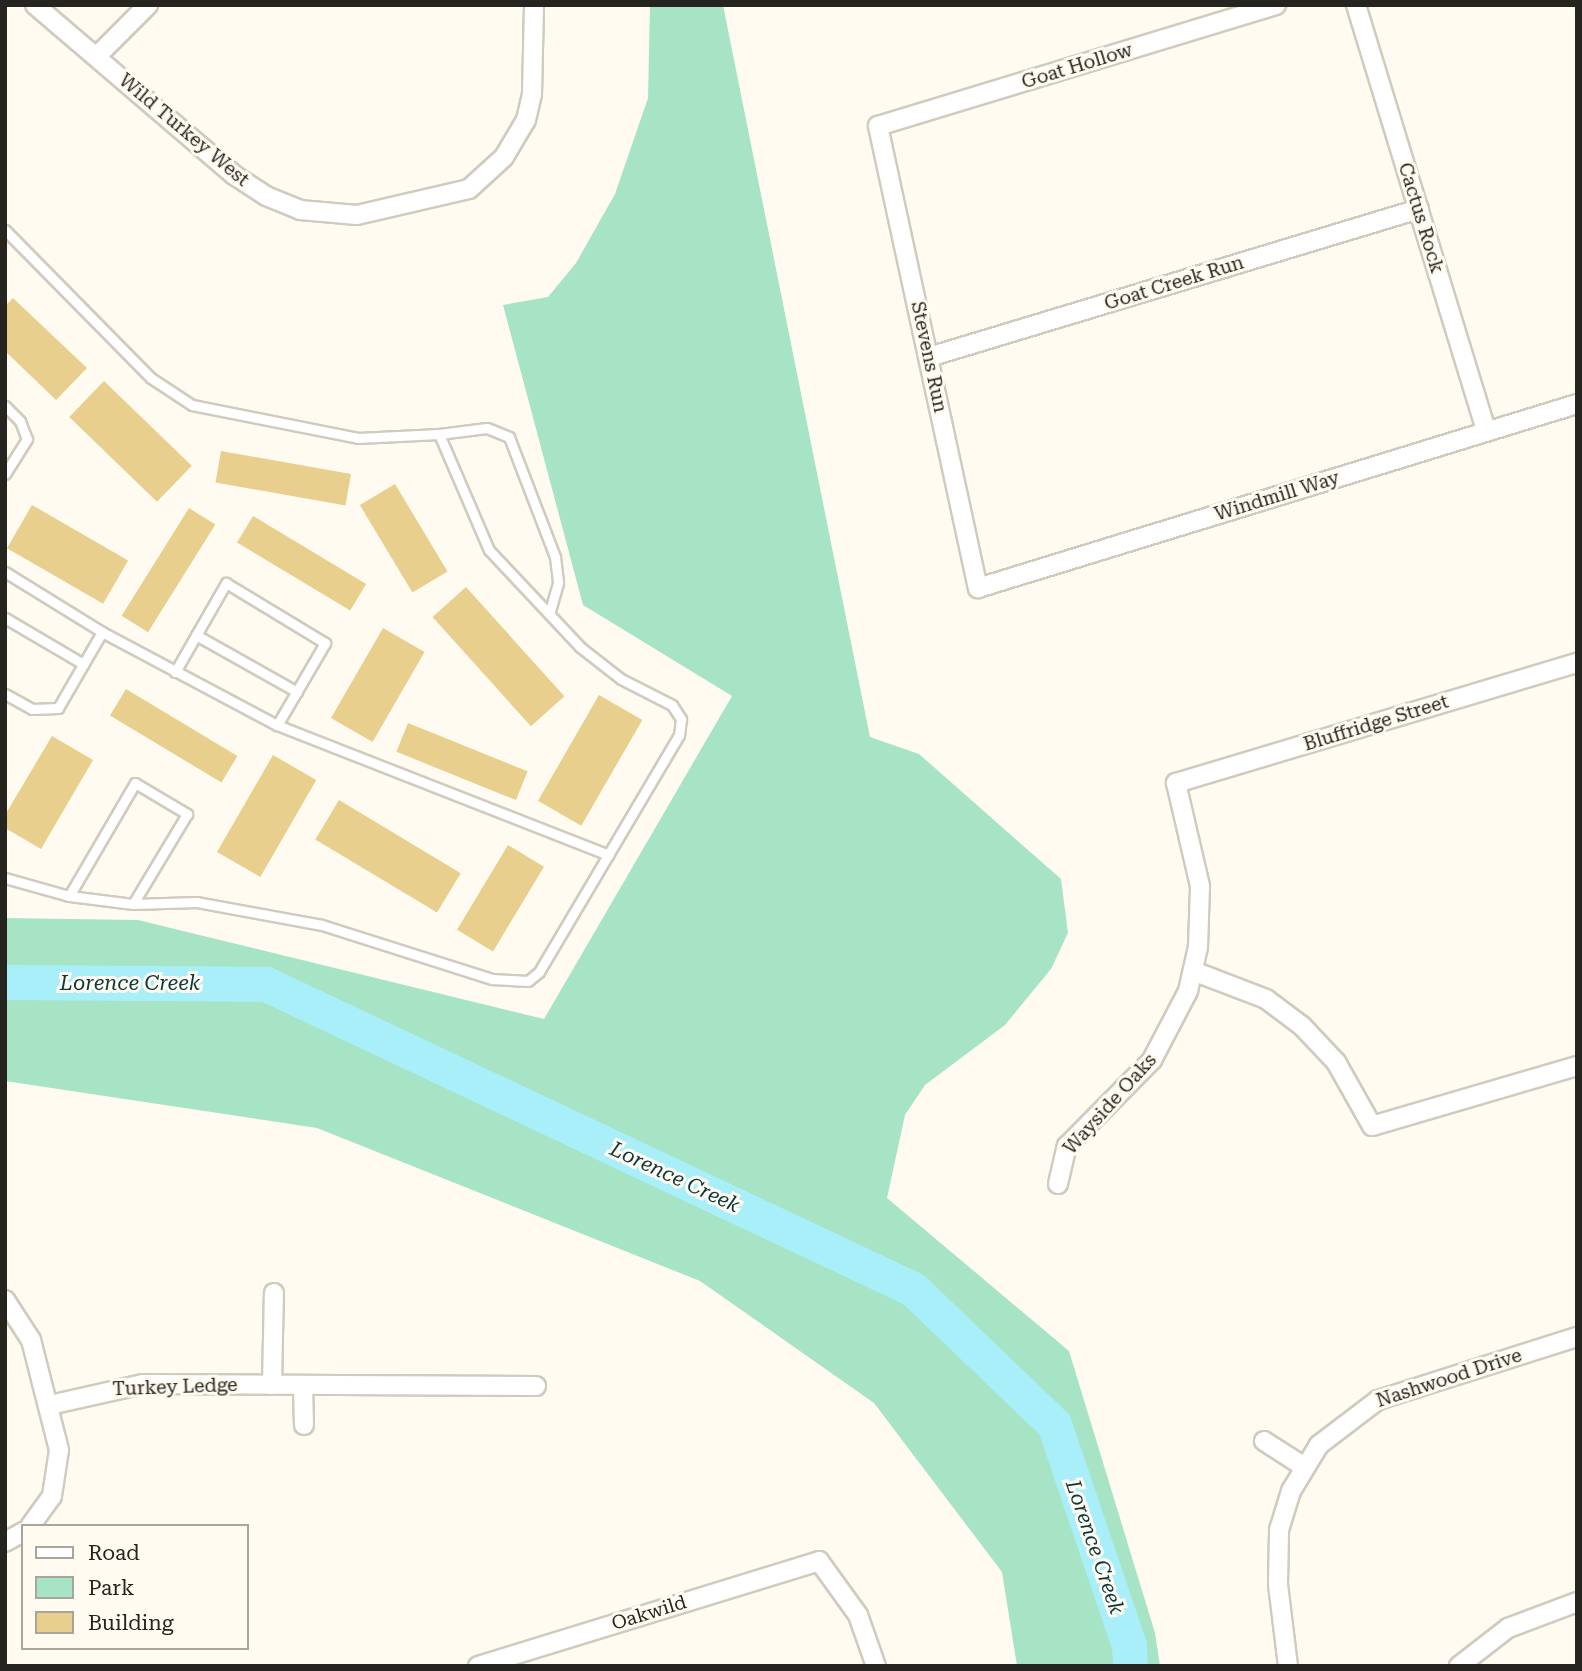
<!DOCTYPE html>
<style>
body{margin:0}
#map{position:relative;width:1582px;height:1671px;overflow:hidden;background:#fffbf0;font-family:"Roboto Serif",serif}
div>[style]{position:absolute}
.green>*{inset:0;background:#a7e4c6}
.river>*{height:35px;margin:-17.5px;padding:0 17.5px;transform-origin:17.5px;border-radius:17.5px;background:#a8eff9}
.building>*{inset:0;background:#e9cf8d;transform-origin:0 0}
.roads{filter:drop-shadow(2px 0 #d0cbbe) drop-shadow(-2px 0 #d0cbbe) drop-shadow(0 2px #d0cbbe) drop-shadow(0 -2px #d0cbbe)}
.lane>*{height:9px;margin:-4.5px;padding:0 4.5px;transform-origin:4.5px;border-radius:4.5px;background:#fff}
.street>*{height:18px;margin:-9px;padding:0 9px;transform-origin:9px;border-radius:9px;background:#fff}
span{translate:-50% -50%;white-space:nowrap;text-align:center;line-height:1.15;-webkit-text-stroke:6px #fffbf0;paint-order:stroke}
.street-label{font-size:19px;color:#26241f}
.water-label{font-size:21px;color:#0a383d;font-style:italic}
.frame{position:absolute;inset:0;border:7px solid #26241f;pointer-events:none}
.legend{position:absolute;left:21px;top:1524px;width:228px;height:126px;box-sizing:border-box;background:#fffbf0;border:2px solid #a8a59c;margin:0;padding:9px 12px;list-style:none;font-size:21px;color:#26241f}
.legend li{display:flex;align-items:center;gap:14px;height:35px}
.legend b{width:35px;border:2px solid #a8a59c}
</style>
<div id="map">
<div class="green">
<i style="clip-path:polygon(650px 5px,723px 5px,870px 737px,919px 754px,1061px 879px,1068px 933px,1051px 969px,1005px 1025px,925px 1085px,905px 1115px,887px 1198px,1069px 1351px,1155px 1633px,1160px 1666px,1017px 1666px,1002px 1572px,874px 1403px,700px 1281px,317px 1128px,5px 1081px,5px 918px,138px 920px,544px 1019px,732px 696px,583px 605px,503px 305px,548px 297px,576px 263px,615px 194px,648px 98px)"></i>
</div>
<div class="river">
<i style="left:5px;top:982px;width:261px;rotate:0.4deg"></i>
<i style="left:266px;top:984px;width:715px;rotate:25.24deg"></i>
<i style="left:913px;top:1289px;width:195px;rotate:43.8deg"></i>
<i style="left:1054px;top:1424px;width:233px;rotate:71.3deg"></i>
<i style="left:1129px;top:1645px;width:21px;rotate:87deg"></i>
</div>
<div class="building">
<i style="clip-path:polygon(13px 298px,87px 368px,56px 400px,5px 351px,5px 306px)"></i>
<i style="left:104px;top:381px;width:122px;height:50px;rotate:44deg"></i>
<i style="left:221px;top:451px;width:132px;height:32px;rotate:10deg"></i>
<i style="left:395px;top:484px;width:102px;height:41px;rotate:59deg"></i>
<i style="left:32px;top:505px;width:111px;height:50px;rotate:30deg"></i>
<i style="left:189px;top:508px;width:31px;height:127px;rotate:32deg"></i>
<i style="left:253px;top:516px;width:132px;height:31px;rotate:31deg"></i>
<i style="left:466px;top:587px;width:147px;height:45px;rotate:48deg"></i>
<i style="left:383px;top:628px;width:48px;height:104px;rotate:30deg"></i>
<i style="left:126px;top:689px;width:130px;height:31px;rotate:31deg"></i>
<i style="left:599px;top:695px;width:50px;height:122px;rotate:30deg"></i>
<i style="left:408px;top:723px;width:129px;height:31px;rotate:22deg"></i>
<i style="clip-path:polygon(52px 736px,93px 760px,41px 849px,5px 828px,5px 815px)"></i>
<i style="left:273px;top:755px;width:50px;height:112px;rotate:30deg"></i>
<i style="left:339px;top:800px;width:142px;height:46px;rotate:31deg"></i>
<i style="left:508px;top:845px;width:42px;height:99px;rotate:31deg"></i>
</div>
<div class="roads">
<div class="lane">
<i style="left:5px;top:230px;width:208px;rotate:45.4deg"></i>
<i style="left:151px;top:378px;width:49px;rotate:33.4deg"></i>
<i style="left:192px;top:405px;width:169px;rotate:11.2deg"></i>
<i style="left:358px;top:438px;width:81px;rotate:-2.8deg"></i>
<i style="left:439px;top:434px;width:126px;rotate:66.7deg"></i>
<i style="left:489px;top:550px;width:133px;rotate:46.8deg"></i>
<i style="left:580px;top:647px;width:52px;rotate:38deg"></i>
<i style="left:621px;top:679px;width:57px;rotate:27deg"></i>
<i style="left:672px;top:705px;width:17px;rotate:57deg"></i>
<i style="left:681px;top:719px;width:16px;rotate:97deg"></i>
<i style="left:679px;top:735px;width:275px;rotate:120.6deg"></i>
<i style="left:539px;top:972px;width:14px;rotate:141deg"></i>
<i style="left:528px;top:981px;width:36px;rotate:-177deg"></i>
<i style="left:492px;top:979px;width:178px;rotate:-162.4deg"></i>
<i style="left:322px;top:925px;width:127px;rotate:-169.6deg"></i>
<i style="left:197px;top:902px;width:64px;rotate:178.2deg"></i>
<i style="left:133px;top:904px;width:64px;rotate:-172.9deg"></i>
<i style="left:69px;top:896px;width:66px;rotate:-164.3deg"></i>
<i style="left:5px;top:406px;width:21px;rotate:45deg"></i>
<i style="left:20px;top:421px;width:19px;rotate:69deg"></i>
<i style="left:27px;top:439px;width:41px;rotate:122.2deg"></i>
<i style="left:439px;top:434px;width:48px;rotate:-7.1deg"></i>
<i style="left:487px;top:428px;width:24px;rotate:22deg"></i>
<i style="left:509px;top:437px;width:129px;rotate:69deg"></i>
<i style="left:555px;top:557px;width:26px;rotate:83deg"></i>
<i style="left:558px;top:583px;width:32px;rotate:106deg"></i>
<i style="left:5px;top:572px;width:114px;rotate:31.7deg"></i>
<i style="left:102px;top:632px;width:198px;rotate:28deg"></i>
<i style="left:277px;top:725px;width:356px;rotate:21.4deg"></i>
<i style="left:5px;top:618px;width:91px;rotate:30.5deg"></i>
<i style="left:196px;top:635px;width:116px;rotate:29.4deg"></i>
<i style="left:175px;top:672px;width:103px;rotate:-60.2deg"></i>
<i style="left:226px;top:583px;width:116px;rotate:31.2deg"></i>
<i style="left:325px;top:643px;width:95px;rotate:120.3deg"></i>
<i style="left:5px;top:694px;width:31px;rotate:29deg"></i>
<i style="left:32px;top:709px;width:26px;rotate:-2deg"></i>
<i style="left:58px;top:708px;width:88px;rotate:-59.9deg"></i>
<i style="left:69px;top:896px;width:131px;rotate:-59.7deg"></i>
<i style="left:135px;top:783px;width:61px;rotate:30.8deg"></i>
<i style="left:187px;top:814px;width:105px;rotate:121deg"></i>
</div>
<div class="street">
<i style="left:35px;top:5px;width:262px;rotate:40.5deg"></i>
<i style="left:234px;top:175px;width:38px;rotate:33deg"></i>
<i style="left:266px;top:196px;width:37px;rotate:22deg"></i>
<i style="left:300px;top:210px;width:57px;rotate:5deg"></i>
<i style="left:357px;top:215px;width:115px;rotate:-13.1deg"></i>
<i style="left:469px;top:189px;width:47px;rotate:-42.4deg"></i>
<i style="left:504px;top:157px;width:43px;rotate:-59.3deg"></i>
<i style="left:526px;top:120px;width:27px;rotate:-77deg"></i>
<i style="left:532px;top:94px;width:89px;rotate:-88.7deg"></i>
<i style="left:1276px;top:5px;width:416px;rotate:163.1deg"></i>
<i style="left:878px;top:126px;width:473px;rotate:77.8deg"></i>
<i style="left:978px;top:588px;width:627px;rotate:-17.08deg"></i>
<i style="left:1356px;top:5px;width:445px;rotate:73deg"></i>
<i style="left:96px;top:57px;width:74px;rotate:-45deg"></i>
<i style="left:929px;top:357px;width:512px;rotate:-16.81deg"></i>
<i style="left:1193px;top:971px;width:78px;rotate:21deg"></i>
<i style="left:1266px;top:999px;width:45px;rotate:36.9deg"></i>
<i style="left:1302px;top:1026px;width:50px;rotate:46.6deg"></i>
<i style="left:1336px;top:1062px;width:73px;rotate:60.6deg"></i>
<i style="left:1372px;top:1126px;width:214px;rotate:-16.3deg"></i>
<i style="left:1058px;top:1184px;width:39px;rotate:-77deg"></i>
<i style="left:1067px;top:1146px;width:121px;rotate:-45.3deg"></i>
<i style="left:1152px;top:1060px;width:78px;rotate:-62.4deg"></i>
<i style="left:1188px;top:991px;width:45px;rotate:-77.2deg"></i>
<i style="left:1198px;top:947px;width:61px;rotate:-88.1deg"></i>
<i style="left:1200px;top:886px;width:106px;rotate:-103.1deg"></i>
<i style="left:1176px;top:783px;width:419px;rotate:-16.7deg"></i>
<i style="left:5px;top:1300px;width:48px;rotate:57deg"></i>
<i style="left:31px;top:1340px;width:114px;rotate:75.7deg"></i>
<i style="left:59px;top:1450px;width:47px;rotate:98.7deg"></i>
<i style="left:52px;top:1496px;width:37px;rotate:126deg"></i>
<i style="left:272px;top:1385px;width:92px;rotate:-88.8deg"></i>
<i style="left:303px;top:1385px;width:40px;rotate:88.6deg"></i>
<i style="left:50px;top:1405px;width:95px;rotate:-12.7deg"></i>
<i style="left:143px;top:1384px;width:393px;rotate:0.3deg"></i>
<i style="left:1264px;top:1441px;width:46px;rotate:32.7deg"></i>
<i style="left:5px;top:1542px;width:21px;rotate:-29deg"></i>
<i style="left:478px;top:1666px;width:357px;rotate:-17.1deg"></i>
<i style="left:819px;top:1561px;width:67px;rotate:54.2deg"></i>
<i style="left:858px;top:1615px;width:54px;rotate:70.6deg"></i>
<i style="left:1288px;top:1666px;width:83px;rotate:-97deg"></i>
<i style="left:1278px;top:1584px;width:54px;rotate:-88.9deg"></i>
<i style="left:1279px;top:1530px;width:41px;rotate:-72.9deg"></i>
<i style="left:1291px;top:1491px;width:54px;rotate:-58.7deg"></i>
<i style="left:1319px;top:1445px;width:74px;rotate:-37.3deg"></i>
<i style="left:1378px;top:1400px;width:209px;rotate:-17.6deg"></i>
<i style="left:1459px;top:1666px;width:62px;rotate:-37.8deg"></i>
<i style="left:1508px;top:1628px;width:74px;rotate:-20.6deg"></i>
</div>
</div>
<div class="street-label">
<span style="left:1077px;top:66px;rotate:-17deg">Goat Hollow</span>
<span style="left:184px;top:130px;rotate:40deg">Wild Turkey West</span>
<span style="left:1421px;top:218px;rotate:73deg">Cactus Rock</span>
<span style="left:1174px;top:283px;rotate:-17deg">Goat Creek Run</span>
<span style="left:929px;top:357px;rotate:78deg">Stevens Run</span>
<span style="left:1277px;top:496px;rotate:-17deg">Windmill Way</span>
<span style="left:1376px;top:723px;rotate:-17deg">Bluffridge Street</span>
<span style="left:1110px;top:1104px;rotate:-48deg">Wayside Oaks</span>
<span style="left:1449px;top:1378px;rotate:-18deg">Nashwood Drive</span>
<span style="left:175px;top:1387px;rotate:-2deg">Turkey Ledge</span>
<span style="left:649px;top:1613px;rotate:-17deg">Oakwild</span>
</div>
<div class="water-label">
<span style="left:130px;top:983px">Lorence Creek</span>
<span style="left:675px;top:1177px;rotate:25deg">Lorence Creek</span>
<span style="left:1095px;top:1547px;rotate:71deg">Lorence Creek</span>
</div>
<div class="frame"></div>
<ul class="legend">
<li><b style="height:9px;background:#fff"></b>Road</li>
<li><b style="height:19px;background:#a7e4c6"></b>Park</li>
<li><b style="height:19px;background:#e9cf8d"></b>Building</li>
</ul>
</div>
